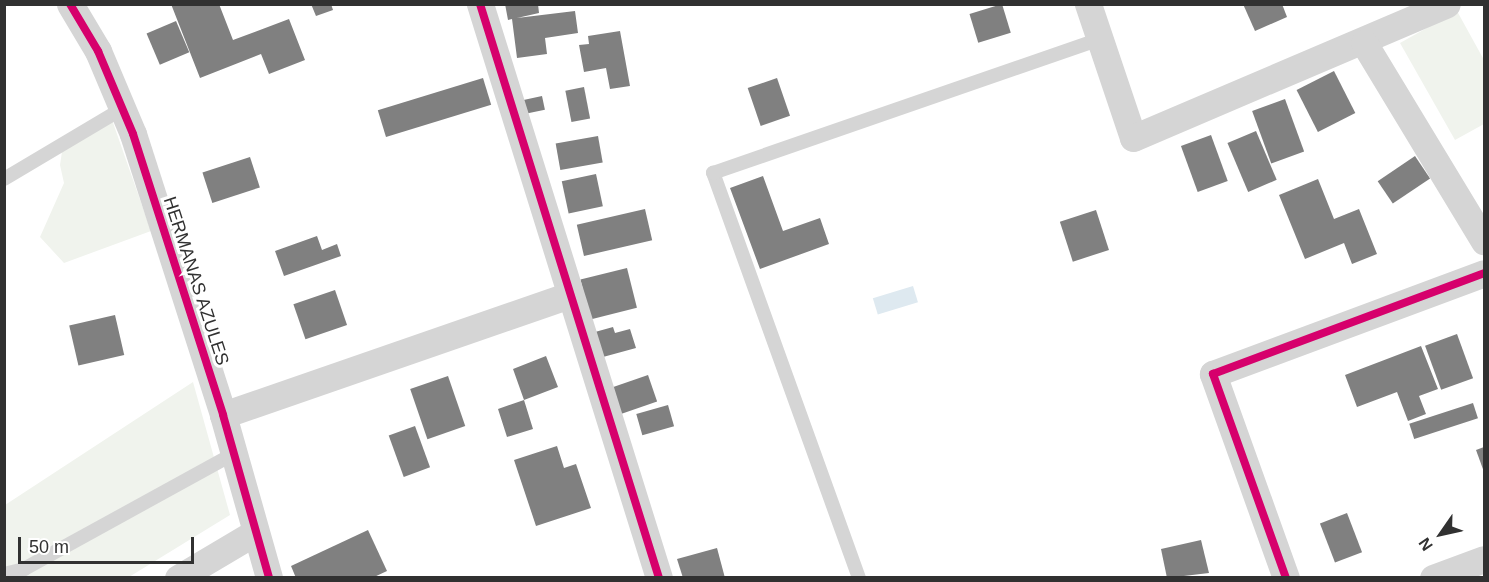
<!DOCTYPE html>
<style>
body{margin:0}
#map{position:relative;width:1489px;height:582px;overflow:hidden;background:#fff;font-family:Helvetica,sans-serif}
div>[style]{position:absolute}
.green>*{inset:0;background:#f0f3ed}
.water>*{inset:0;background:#dee9f0;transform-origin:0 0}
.building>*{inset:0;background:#808080;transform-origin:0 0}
.lane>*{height:14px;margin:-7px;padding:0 7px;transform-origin:7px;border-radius:7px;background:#d5d5d5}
.street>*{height:27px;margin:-13.5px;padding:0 13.5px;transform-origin:13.5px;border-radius:13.5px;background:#d5d5d5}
.cycleway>*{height:8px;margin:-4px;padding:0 4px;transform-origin:4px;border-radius:4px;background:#d6006c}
span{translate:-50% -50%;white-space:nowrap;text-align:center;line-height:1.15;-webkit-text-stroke:6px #fff;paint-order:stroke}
.street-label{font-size:18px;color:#313131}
.frame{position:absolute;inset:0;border:6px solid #313131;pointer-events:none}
.north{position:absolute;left:1411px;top:504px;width:60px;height:60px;-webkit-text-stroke:4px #fff;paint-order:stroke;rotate:236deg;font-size:16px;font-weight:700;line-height:24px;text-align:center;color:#313131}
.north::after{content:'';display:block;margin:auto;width:21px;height:27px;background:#313131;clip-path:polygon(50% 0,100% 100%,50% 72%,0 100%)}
.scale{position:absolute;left:18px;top:537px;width:176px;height:27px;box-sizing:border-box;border:3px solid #313131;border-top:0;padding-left:8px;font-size:18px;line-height:21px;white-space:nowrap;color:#313131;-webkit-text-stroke:4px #fff;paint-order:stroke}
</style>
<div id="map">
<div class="green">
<i style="clip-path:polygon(1457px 11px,1484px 60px,1484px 124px,1455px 140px,1400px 43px)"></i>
<i style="clip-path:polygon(111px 117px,151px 231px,64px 263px,40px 237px,64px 183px,60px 165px,63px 145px)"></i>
<i style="clip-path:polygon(193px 382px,230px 515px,129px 577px,5px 578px,5px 505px)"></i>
</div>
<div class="water">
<i style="left:913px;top:286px;width:17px;height:42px;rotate:73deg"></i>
</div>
<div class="building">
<i style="clip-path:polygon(171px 4px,219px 4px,233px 40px,289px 19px,305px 60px,269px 74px,261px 54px,200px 78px)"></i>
<i style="clip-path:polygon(311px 4px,331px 4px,333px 10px,316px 16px)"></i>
<i style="clip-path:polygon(505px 4px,538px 4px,539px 13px,517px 18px,575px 11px,578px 33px,545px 38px,547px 54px,517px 58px,512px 19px,508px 20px)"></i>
<i style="left:1002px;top:4px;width:30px;height:34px;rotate:73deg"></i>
<i style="clip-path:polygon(1243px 4px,1282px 4px,1287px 17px,1255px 31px)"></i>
<i style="left:176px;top:21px;width:34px;height:32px;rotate:67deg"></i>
<i style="clip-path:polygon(620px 31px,630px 86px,610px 89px,606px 68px,584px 72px,579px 45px,589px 44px,588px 36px)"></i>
<i style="left:1334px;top:71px;width:47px;height:42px;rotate:63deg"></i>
<i style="left:483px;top:78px;width:28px;height:110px;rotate:73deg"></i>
<i style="left:777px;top:78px;width:40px;height:31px;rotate:71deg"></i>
<i style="left:584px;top:87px;width:32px;height:19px;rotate:79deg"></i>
<i style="left:542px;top:96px;width:14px;height:26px;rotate:78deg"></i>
<i style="left:1285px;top:99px;width:56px;height:35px;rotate:70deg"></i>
<i style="left:1256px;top:131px;width:53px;height:31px;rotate:67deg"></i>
<i style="left:1211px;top:135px;width:49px;height:32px;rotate:70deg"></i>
<i style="left:598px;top:136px;width:27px;height:43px;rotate:80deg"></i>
<i style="left:1415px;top:156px;width:27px;height:45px;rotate:56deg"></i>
<i style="left:250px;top:157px;width:32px;height:50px;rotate:72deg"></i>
<i style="left:596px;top:174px;width:33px;height:35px;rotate:78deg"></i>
<i style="clip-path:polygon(763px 176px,783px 231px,820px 218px,829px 244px,760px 269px,730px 188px)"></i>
<i style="clip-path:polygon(1318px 179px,1334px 219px,1359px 209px,1377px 254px,1352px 264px,1344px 243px,1305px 259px,1279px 195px)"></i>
<i style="left:645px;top:209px;width:32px;height:70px;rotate:77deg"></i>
<i style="left:1096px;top:210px;width:42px;height:38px;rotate:72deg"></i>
<i style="clip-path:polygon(317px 236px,322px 250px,337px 244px,341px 256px,284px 276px,275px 251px)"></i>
<i style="left:627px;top:268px;width:41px;height:48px;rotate:76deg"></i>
<i style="left:335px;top:290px;width:37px;height:44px;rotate:71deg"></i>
<i style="left:115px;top:315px;width:41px;height:47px;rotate:77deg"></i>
<i style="clip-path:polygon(613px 327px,615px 333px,630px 329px,636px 348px,603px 357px,595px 332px)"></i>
<i style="left:1457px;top:334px;width:47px;height:34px;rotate:70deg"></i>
<i style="clip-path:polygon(1421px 346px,1438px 389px,1419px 396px,1426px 414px,1408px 421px,1397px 392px,1357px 407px,1345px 375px)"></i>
<i style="clip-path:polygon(546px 356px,558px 387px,524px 400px,533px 429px,507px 437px,498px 409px,524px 400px,513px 369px)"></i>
<i style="left:648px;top:375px;width:28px;height:39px;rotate:71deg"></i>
<i style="left:448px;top:376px;width:53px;height:40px;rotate:71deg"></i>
<i style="left:1473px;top:403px;width:16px;height:67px;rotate:72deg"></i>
<i style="left:668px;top:405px;width:22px;height:33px;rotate:74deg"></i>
<i style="left:415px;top:426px;width:44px;height:28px;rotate:70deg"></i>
<i style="clip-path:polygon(557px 446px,564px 468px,576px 464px,591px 508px,536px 526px,514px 460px)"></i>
<i style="clip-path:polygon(1484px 447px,1484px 472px,1476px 450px)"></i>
<i style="left:1347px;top:513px;width:42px;height:29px;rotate:69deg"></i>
<i style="clip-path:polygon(368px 530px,387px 571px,372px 578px,296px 578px,291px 566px)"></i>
<i style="clip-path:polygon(1201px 540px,1209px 573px,1167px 578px,1161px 549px)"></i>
<i style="clip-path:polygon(717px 548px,725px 578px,683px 578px,677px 559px)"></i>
</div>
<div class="lane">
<i style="left:4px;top:179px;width:137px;rotate:-30.7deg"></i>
<i style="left:4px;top:574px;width:21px;rotate:-14deg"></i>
<i style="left:24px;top:569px;width:239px;rotate:-28.8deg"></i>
<i style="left:859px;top:578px;width:431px;rotate:-109.8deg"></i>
<i style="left:713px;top:173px;width:407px;rotate:-19.1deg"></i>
</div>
<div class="street">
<i style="left:70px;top:4px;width:55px;rotate:59.2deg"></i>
<i style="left:98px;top:51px;width:90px;rotate:67.1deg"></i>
<i style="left:133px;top:134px;width:295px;rotate:72.2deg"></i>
<i style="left:223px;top:415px;width:169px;rotate:74.2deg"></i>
<i style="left:480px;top:4px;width:601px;rotate:72.68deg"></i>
<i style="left:1088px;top:4px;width:141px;rotate:71.4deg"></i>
<i style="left:1133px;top:138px;width:341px;rotate:-23.1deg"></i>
<i style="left:1364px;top:43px;width:232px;rotate:58.8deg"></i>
<i style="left:223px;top:415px;width:366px;rotate:-19.1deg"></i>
<i style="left:178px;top:578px;width:88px;rotate:-30.6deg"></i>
<i style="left:1286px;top:578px;width:217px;rotate:-109.7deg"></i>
<i style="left:1213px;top:374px;width:289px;rotate:-20.4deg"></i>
<i style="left:1433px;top:578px;width:54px;rotate:-20.4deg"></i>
</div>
<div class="cycleway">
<i style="left:70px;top:4px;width:55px;rotate:59.2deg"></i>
<i style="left:98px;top:51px;width:90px;rotate:67.1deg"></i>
<i style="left:133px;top:134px;width:295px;rotate:72.2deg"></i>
<i style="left:223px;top:415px;width:169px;rotate:74.2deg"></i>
<i style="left:480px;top:4px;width:601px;rotate:72.68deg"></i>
<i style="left:1286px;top:578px;width:217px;rotate:-109.7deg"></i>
<i style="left:1213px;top:374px;width:289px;rotate:-20.4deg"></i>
</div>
<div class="street-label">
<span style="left:196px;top:281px;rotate:72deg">HERMANAS AZULES</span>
</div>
<div class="frame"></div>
<div class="north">N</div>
<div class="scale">50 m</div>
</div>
